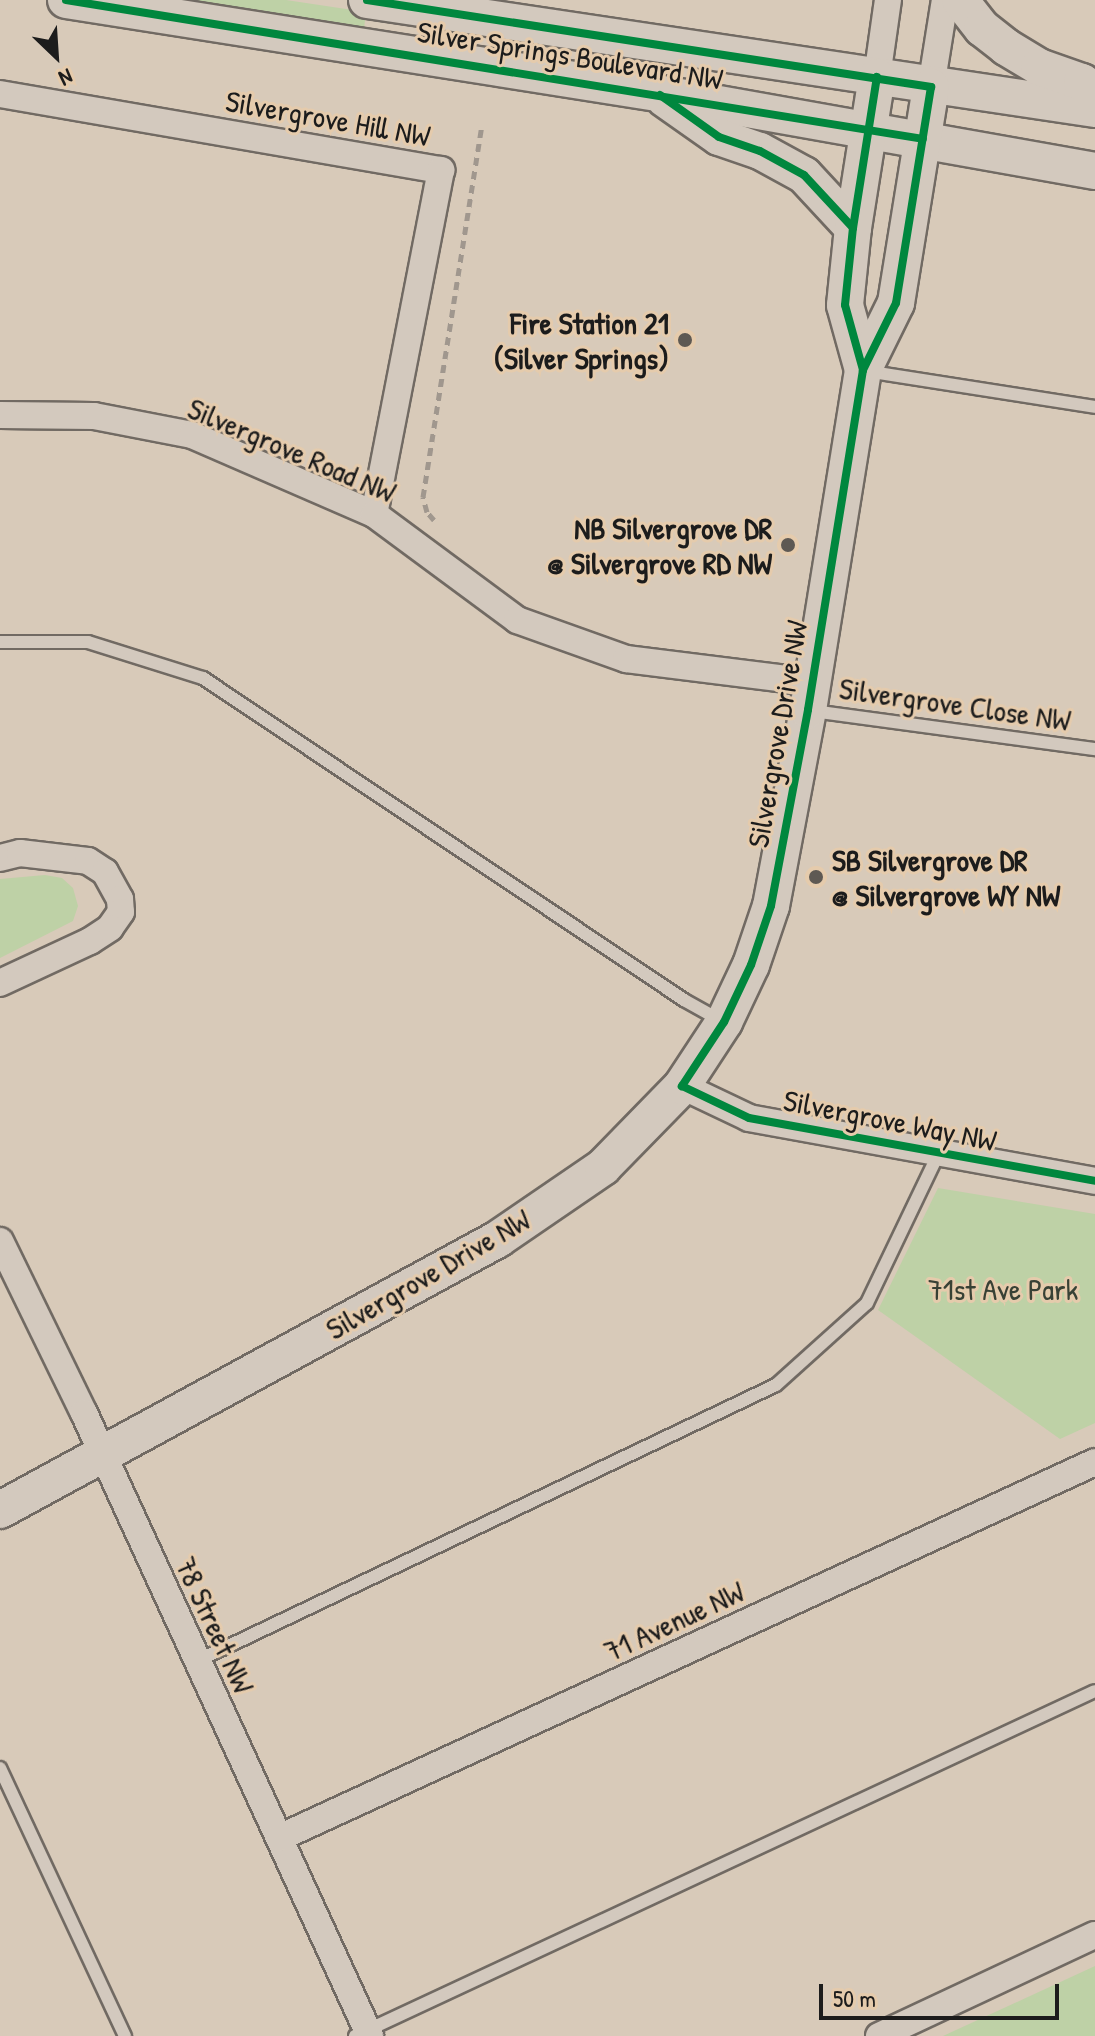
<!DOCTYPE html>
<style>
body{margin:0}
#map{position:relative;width:1095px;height:2036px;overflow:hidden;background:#d8cab9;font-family:"Patrick Hand",sans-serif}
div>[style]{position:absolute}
.green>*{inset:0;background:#bed1a6}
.path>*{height:5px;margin-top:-2.5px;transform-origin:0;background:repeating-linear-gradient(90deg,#a0978e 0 8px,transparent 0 14px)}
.roads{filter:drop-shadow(2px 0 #716a63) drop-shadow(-2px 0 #716a63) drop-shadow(0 2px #716a63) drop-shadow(0 -2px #716a63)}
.lane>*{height:12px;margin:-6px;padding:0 6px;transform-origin:6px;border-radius:6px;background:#d3c9be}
.street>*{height:26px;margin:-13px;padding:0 13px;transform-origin:13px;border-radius:13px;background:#d3c9be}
.secondary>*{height:36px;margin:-18px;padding:0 18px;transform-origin:18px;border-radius:18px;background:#d3c9be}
.cycleway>*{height:8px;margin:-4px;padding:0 4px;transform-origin:4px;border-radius:4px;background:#00873e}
.dots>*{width:22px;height:22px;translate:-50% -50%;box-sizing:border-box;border:4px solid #e5cbac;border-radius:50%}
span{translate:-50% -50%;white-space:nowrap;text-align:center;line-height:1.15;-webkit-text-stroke:6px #e5cbac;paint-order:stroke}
.street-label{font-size:30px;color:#1c1c1c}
.poi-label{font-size:30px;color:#1c1c1c;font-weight:700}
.right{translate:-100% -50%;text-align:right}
.left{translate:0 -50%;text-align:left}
.park-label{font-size:30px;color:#384135}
.north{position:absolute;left:16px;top:16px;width:80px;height:80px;-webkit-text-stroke:6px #e5cbac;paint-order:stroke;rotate:155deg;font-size:22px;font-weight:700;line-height:32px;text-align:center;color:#1c1c1c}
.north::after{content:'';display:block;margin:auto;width:28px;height:36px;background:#1c1c1c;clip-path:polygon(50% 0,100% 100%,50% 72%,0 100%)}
.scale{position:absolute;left:819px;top:1984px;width:240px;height:36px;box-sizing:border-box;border:4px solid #1c1c1c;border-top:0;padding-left:10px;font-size:24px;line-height:28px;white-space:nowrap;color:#1c1c1c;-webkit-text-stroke:6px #e5cbac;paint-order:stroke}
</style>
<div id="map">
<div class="green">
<i style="clip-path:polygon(149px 0,286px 0,366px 12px,364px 29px,271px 20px)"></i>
<i style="clip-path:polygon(45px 875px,62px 878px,73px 888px,78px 906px,73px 921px,0 958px,0 879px)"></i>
<i style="clip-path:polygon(938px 1188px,1095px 1214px,1095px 1423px,1060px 1439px,878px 1310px)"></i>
<i style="clip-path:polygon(1095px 1966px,1095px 2036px,943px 2036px)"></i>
</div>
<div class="path">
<i style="left:434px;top:520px;width:11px;rotate:-131deg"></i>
<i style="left:427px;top:512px;width:16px;rotate:-105deg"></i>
<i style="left:423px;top:497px;width:376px;rotate:-81deg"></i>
</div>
<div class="roads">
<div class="lane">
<i style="left:866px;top:371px;width:232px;rotate:8.9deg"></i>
<i style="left:0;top:642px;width:88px"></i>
<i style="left:88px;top:642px;width:121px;rotate:17.4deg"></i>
<i style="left:203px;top:678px;width:579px;rotate:33.8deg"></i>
<i style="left:684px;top:1000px;width:41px;rotate:29.1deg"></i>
<i style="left:813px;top:711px;width:285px;rotate:7.7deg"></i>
<i style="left:197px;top:1661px;width:641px;rotate:-25.49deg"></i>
<i style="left:776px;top:1385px;width:122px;rotate:-42deg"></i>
<i style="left:867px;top:1303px;width:164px;rotate:-64.4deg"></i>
<i style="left:0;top:1768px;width:296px;rotate:65deg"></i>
<i style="left:355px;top:2036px;width:816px;rotate:-25deg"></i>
</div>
<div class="street">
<i style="left:877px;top:77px;width:78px;rotate:-81.9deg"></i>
<i style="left:931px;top:87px;width:88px;rotate:-80.9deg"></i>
<i style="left:0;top:94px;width:448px;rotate:9.8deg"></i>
<i style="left:441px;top:170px;width:350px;rotate:101deg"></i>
<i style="left:0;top:415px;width:94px;rotate:0.6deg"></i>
<i style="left:94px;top:416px;width:100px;rotate:11deg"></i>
<i style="left:192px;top:435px;width:198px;rotate:23.5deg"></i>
<i style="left:374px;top:514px;width:178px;rotate:36.5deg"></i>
<i style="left:517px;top:620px;width:116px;rotate:19.7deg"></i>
<i style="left:626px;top:659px;width:186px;rotate:7.1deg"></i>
<i style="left:0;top:858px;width:21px;rotate:-14deg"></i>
<i style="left:20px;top:853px;width:68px;rotate:6.7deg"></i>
<i style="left:88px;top:861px;width:20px;rotate:33deg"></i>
<i style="left:105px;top:872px;width:31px;rotate:61deg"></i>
<i style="left:120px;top:899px;width:13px;rotate:86deg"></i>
<i style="left:121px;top:912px;width:19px;rotate:125deg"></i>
<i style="left:110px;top:928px;width:24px;rotate:147deg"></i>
<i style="left:90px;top:941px;width:99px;rotate:155deg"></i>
<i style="left:682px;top:1086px;width:74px;rotate:25.5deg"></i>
<i style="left:749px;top:1118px;width:352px;rotate:10.3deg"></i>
<i style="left:0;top:1241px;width:191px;rotate:64deg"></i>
<i style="left:84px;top:1413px;width:686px;rotate:65.34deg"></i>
<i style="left:279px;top:1838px;width:898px;rotate:-24.74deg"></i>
<i style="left:879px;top:2036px;width:238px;rotate:-25.1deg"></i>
</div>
<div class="secondary">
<i style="left:66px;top:0;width:598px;rotate:8.94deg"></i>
<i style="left:657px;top:93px;width:445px;rotate:10.1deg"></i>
<i style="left:367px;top:0;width:736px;rotate:8.52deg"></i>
<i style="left:960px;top:0;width:36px;rotate:52deg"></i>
<i style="left:982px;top:28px;width:31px;rotate:38deg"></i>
<i style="left:1006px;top:47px;width:39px;rotate:31deg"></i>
<i style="left:1039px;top:67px;width:46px;rotate:19.2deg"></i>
<i style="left:1082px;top:82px;width:18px;rotate:43deg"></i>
<i style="left:665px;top:99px;width:66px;rotate:35.1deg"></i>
<i style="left:719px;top:137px;width:43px;rotate:18.9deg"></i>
<i style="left:760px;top:151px;width:50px;rotate:28.6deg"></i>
<i style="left:804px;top:175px;width:72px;rotate:47.2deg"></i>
<i style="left:863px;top:370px;width:67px;rotate:-105.5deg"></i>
<i style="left:845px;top:305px;width:77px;rotate:-84.1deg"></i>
<i style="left:853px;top:228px;width:153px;rotate:-81deg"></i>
<i style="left:0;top:1510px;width:567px;rotate:-28.55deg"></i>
<i style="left:498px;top:1239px;width:127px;rotate:-34.4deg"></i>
<i style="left:603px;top:1167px;width:113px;rotate:-45.7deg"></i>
<i style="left:682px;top:1086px;width:77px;rotate:-56.7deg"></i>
<i style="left:724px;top:1022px;width:63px;rotate:-64.7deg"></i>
<i style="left:751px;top:965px;width:62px;rotate:-71.3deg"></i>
<i style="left:771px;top:906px;width:199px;rotate:-79.3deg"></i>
<i style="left:808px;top:710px;width:344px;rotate:-80.8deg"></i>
<i style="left:863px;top:370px;width:75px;rotate:-63.8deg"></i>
<i style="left:896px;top:303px;width:219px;rotate:-80.8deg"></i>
</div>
</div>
<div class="cycleway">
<i style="left:66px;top:0;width:868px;rotate:9.21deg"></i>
<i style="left:367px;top:0;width:571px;rotate:8.77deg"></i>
<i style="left:931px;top:87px;width:219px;rotate:99.2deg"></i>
<i style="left:896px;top:303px;width:75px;rotate:116.2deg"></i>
<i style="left:863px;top:370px;width:344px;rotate:99.2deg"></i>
<i style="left:808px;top:710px;width:199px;rotate:100.7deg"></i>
<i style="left:771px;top:906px;width:62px;rotate:108.7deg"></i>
<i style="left:751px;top:965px;width:63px;rotate:115.3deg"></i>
<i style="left:724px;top:1022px;width:77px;rotate:123.3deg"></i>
<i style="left:682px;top:1086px;width:74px;rotate:25.5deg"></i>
<i style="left:749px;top:1118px;width:352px;rotate:10.3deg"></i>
<i style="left:660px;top:95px;width:72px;rotate:35.4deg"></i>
<i style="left:719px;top:137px;width:43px;rotate:18.9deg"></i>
<i style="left:760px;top:151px;width:50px;rotate:28.6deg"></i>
<i style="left:804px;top:175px;width:72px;rotate:47.2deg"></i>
<i style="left:863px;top:370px;width:67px;rotate:-105.5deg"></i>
<i style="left:845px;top:305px;width:77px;rotate:-84.1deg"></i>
<i style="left:853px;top:228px;width:153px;rotate:-81deg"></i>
</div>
<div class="dots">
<i style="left:685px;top:340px;background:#5e5953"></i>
<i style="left:788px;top:545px;background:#5e5953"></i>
<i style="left:816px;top:877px;background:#5e5953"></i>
</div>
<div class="street-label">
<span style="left:570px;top:55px;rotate:9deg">Silver Springs Boulevard NW</span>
<span style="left:328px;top:118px;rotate:10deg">Silvergrove Hill NW</span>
<span style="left:292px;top:450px;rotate:23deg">Silvergrove Road NW</span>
<span style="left:955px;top:704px;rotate:8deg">Silvergrove Close NW</span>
<span style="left:777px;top:734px;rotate:-80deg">Silvergrove Drive NW</span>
<span style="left:890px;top:1120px;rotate:11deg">Silvergrove Way NW</span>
<span style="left:428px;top:1274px;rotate:-30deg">Silvergrove Drive NW</span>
<span style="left:674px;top:1621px;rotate:-25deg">71 Avenue NW</span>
<span style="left:215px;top:1625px;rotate:65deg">78 Street NW</span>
</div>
<div class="poi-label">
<span class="right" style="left:669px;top:340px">Fire Station 21<br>(Silver Springs)</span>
<span class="right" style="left:772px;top:545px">NB Silvergrove DR<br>@ Silvergrove RD NW</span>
<span class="left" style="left:832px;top:877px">SB Silvergrove DR<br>@ Silvergrove WY NW</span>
</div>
<div class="park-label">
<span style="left:1003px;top:1289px">71st Ave Park</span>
</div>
<div class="north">N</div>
<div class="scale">50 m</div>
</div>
